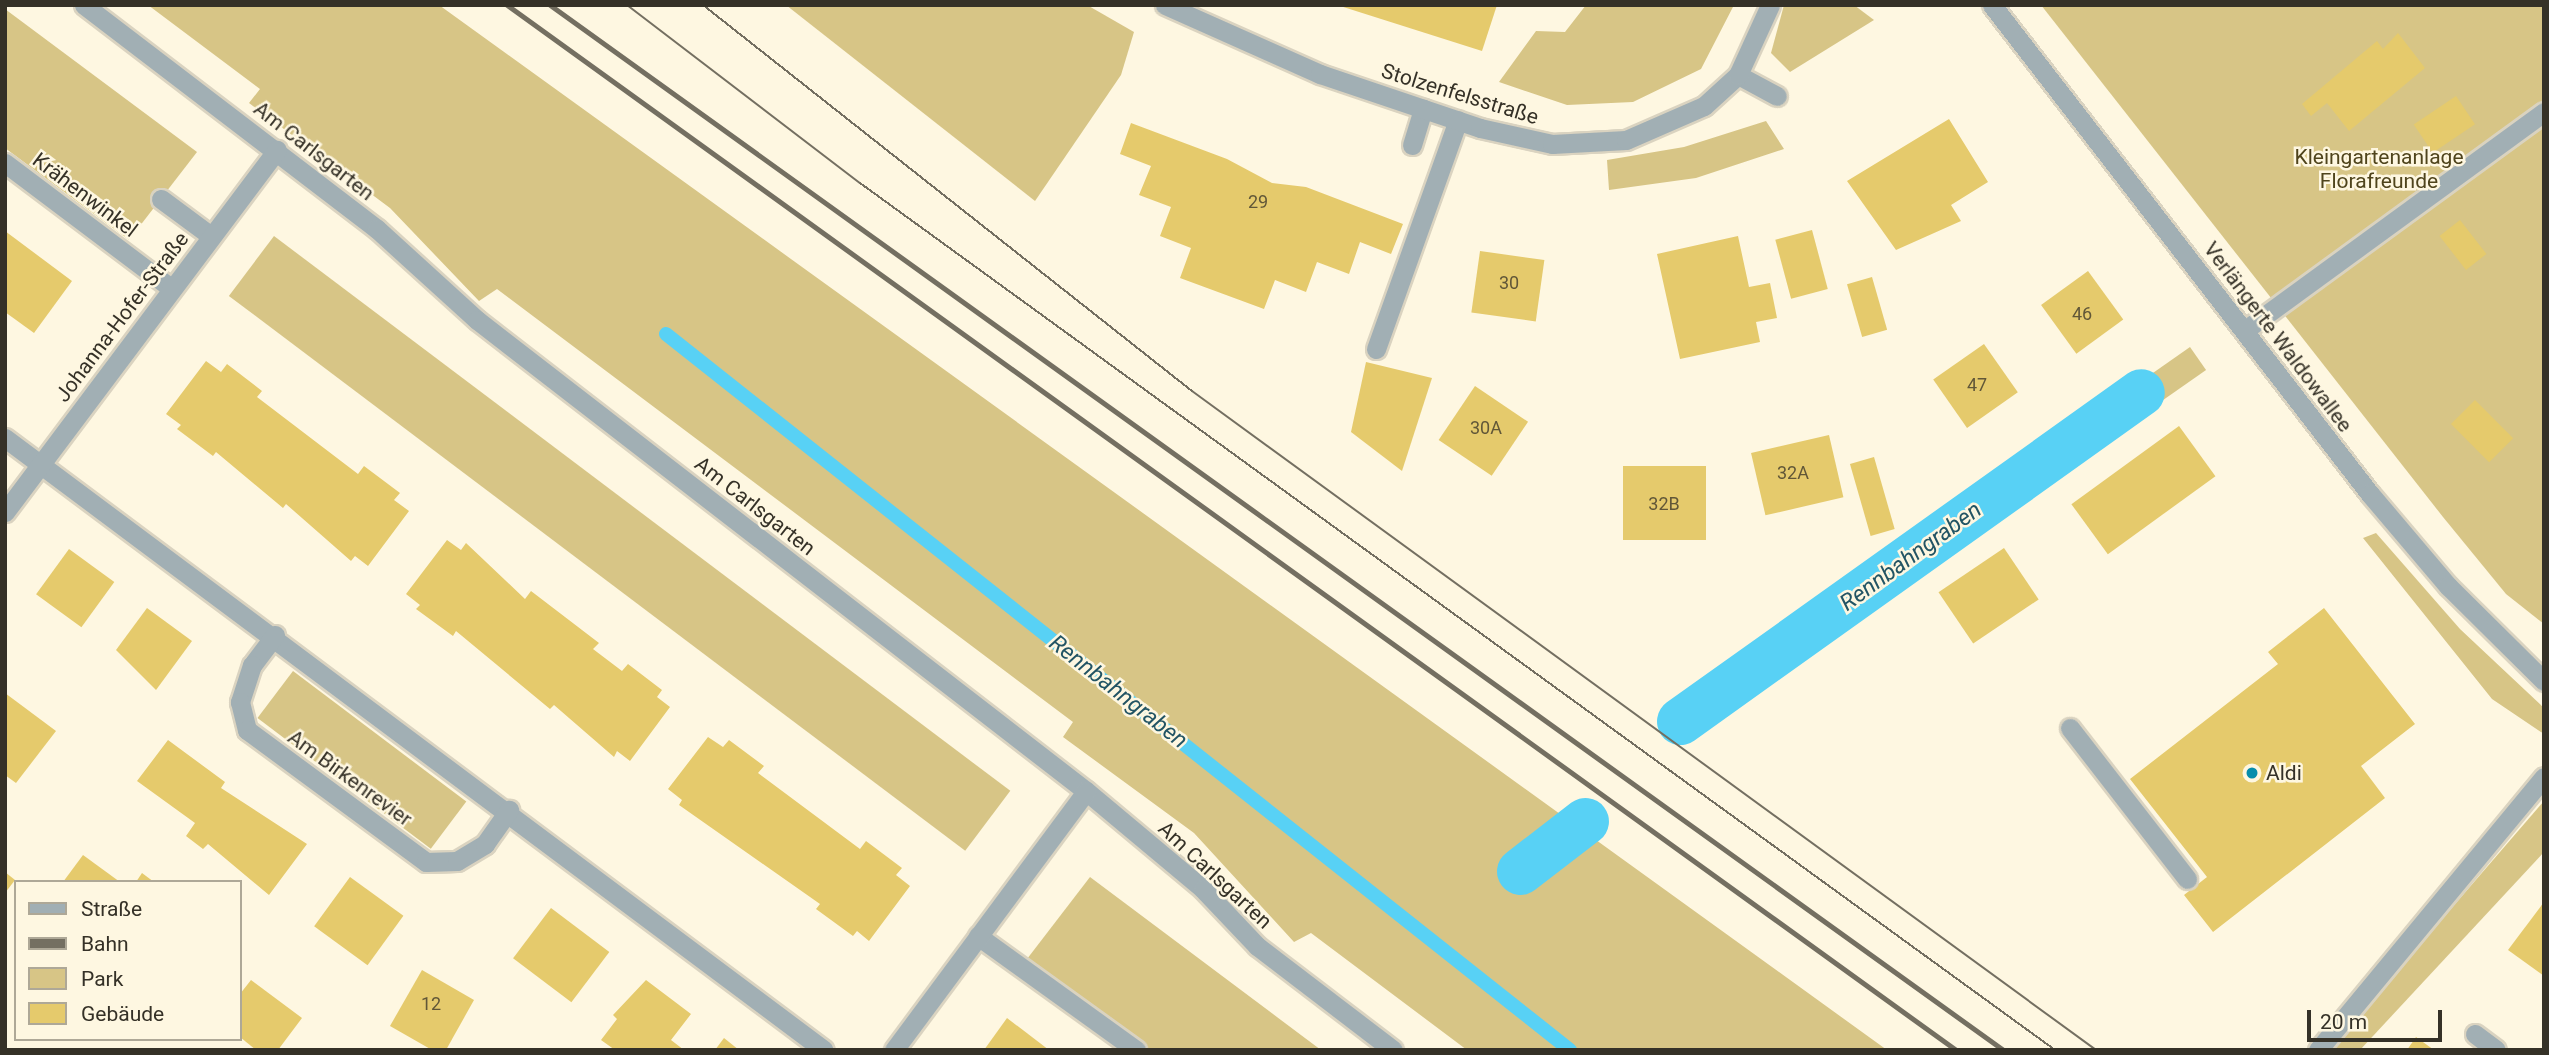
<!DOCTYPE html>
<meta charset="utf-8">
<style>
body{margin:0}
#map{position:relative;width:2549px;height:1055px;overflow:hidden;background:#fef7e1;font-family:Roboto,sans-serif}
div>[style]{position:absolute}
.green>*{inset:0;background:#d7c586;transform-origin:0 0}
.stream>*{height:14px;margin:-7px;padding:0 7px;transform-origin:7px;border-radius:7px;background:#58d1f5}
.canal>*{height:47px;margin:-23.5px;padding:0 23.5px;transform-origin:23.5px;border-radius:23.5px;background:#58d1f5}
.building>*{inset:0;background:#e5ca6c;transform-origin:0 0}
.roads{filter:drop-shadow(2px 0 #dad3c0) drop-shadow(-2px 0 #dad3c0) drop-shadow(0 2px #dad3c0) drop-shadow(0 -2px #dad3c0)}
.service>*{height:19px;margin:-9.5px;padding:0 9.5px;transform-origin:9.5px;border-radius:9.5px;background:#a1afb4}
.minor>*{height:19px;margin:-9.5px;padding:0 9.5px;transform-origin:9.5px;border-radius:9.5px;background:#a1afb4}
.tertiary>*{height:19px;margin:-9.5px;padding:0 9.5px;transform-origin:9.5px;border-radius:9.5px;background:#a1afb4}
.tram>*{height:2px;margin:-1px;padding:0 1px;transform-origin:1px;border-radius:1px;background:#746f61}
.rail>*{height:5px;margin:-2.5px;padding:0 2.5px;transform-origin:2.5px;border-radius:2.5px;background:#746f61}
.dots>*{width:19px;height:19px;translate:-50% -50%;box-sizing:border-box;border:4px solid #fef7e1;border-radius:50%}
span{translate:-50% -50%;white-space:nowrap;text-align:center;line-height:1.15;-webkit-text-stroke:5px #fef7e1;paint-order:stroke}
.number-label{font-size:18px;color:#615738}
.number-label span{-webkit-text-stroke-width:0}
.street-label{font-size:21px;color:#353127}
.park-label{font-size:21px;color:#4f441c}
.poi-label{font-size:21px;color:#353127}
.left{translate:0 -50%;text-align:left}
.water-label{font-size:23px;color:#225464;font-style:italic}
.frame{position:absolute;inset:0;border:7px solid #353127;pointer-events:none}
.legend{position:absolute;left:14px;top:880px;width:228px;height:161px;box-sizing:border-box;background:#fef7e1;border:2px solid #aea897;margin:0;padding:9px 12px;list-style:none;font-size:21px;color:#353127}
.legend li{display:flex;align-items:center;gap:14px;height:35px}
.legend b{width:35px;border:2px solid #aea897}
.scale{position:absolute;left:2307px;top:1010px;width:135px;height:32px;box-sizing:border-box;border:4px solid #353127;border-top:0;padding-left:9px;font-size:21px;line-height:24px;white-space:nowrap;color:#353127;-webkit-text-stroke:5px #fef7e1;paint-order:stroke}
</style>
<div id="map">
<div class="green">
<i style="clip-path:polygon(148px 5px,439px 5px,1887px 1050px,1467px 1050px,1311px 933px,1294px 942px,1194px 833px,1063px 737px,1073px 722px,497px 289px,479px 301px,390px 208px,249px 103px,260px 89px)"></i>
<i style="clip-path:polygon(786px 5px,1087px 5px,1134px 32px,1121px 75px,1035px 201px)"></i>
<i style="clip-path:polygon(1586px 5px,1734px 5px,1701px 69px,1633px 102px,1567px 105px,1499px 82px,1536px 31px,1565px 32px)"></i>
<i style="clip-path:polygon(1784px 5px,1854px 5px,1874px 20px,1790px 72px,1771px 53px)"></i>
<i style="clip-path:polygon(2041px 5px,2544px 5px,2544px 624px,2506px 594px,2443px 517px)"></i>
<i style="clip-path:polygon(5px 9px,197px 152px,129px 240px,5px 148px)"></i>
<i style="clip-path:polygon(1766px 121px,1784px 149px,1696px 178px,1609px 190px,1607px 160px,1684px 147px)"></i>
<i style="left:274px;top:236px;width:922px;height:75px;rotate:37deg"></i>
<i style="left:2190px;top:347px;width:28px;height:584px;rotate:55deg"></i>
<i style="clip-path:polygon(2376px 533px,2460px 629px,2544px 708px,2544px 734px,2492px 699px,2363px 538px)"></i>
<i style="left:293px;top:671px;width:217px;height:59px;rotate:37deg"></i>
<i style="clip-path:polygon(2544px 801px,2544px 852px,2360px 1050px,2329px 1050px)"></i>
<i style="clip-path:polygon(1090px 877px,1321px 1050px,1148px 1050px,1027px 959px)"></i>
</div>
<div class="stream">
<i style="left:666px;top:334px;width:1153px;rotate:38.38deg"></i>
</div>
<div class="canal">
<i style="left:1680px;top:721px;width:566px;rotate:-35.51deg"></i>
<i style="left:1520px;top:871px;width:82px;rotate:-37.6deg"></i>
</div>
<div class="building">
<i style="clip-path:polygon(1337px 5px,1497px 5px,1482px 51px)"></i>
<i style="clip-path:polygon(2398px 33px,2425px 68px,2349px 131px,2327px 103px,2311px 116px,2302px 104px,2377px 41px,2383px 49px)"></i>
<i style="left:2456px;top:96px;width:34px;height:51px;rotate:56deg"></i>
<i style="clip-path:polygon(1949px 119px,1988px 182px,1951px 205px,1961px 221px,1896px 250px,1847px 181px)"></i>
<i style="clip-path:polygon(1131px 123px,1227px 159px,1272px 183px,1306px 187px,1403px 224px,1391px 254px,1360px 242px,1349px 274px,1317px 262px,1306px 292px,1275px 280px,1264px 309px,1180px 278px,1191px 248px,1160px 236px,1171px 207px,1139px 195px,1151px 166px,1120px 154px)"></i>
<i style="left:2460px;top:220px;width:43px;height:26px;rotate:52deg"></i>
<i style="left:1812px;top:230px;width:61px;height:38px;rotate:75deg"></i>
<i style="clip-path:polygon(5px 231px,72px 281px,34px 333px,5px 312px)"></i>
<i style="clip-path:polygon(1738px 236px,1749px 287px,1770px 283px,1777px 318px,1756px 322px,1760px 342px,1680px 359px,1657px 254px)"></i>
<i style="left:1480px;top:251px;width:65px;height:62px;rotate:8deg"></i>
<i style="left:2088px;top:271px;width:60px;height:58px;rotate:54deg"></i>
<i style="left:1872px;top:277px;width:55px;height:26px;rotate:74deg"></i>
<i style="left:1984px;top:344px;width:59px;height:62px;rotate:55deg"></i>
<i style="clip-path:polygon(206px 361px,221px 372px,227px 364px,262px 391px,257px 397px,358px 474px,364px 466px,400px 493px,394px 500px,409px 511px,368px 566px,355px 556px,351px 561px,286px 504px,283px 508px,216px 452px,213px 456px,177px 429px,181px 425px,166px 414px)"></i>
<i style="clip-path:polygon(1366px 362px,1432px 378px,1402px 471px,1351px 432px)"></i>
<i style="left:1475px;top:386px;width:64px;height:65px;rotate:34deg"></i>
<i style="left:2475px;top:400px;width:54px;height:34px;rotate:45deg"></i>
<i style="left:2179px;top:426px;width:62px;height:133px;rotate:54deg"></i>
<i style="left:1829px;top:435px;width:64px;height:80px;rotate:77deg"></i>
<i style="left:1874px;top:457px;width:75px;height:25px;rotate:74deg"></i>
<i style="left:1706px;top:466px;width:74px;height:83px;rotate:90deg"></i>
<i style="clip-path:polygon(447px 540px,461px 550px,466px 543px,525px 599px,531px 591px,599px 643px,593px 649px,622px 671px,628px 664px,662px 690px,657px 697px,670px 707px,630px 761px,617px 751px,614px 757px,554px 705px,550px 709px,456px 631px,453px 636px,416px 609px,420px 605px,406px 594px)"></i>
<i style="left:2004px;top:548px;width:62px;height:79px;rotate:56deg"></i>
<i style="left:69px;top:549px;width:56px;height:56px;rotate:36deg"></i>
<i style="clip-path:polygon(147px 608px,192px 641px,156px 690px,116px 650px)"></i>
<i style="clip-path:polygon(2324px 608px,2415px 724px,2361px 766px,2385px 798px,2213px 932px,2184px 895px,2207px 877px,2130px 779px,2278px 664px,2268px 652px)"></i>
<i style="clip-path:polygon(5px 693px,56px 731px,16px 783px,5px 775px)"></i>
<i style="clip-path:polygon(708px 737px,723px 747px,729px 740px,764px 766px,758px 773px,860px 849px,866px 841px,902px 868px,896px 875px,910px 886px,869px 941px,857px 931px,853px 936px,816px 909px,820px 904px,679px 805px,682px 800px,668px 789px)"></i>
<i style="clip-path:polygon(168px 740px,225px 782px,221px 788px,307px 844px,269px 895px,208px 844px,203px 849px,186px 836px,195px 823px,137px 781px)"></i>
<i style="clip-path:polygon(83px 855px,120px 882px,63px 882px)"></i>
<i style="clip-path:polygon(5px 872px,15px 880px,5px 893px)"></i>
<i style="clip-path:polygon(142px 873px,154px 882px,136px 882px)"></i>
<i style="left:350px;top:877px;width:66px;height:61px;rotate:36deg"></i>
<i style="clip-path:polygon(2544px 902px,2544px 976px,2508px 950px)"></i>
<i style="left:551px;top:908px;width:73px;height:63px;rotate:37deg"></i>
<i style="clip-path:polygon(422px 970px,474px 1000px,446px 1050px,432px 1050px,390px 1026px)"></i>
<i style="clip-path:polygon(251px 980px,302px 1018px,278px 1050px,256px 1050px,240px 1037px,240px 994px)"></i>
<i style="clip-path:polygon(646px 980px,691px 1014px,671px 1040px,684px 1050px,615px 1050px,601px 1040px,617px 1019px,613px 1015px)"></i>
<i style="clip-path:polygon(1007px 1018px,1049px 1050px,984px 1050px)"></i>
<i style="clip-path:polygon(2416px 1037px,2434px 1050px,2407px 1050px)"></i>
<i style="clip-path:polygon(724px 1038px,739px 1050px,715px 1050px)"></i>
</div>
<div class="roads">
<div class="service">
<i style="left:1738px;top:75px;width:44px;rotate:28.3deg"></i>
<i style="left:1412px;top:145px;width:38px;rotate:-73deg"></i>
<i style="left:161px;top:199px;width:62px;rotate:36.5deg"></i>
<i style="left:2245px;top:330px;width:370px;rotate:-36.1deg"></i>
<i style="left:1376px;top:349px;width:243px;rotate:-70.3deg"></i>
<i style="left:2070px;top:728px;width:191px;rotate:52.2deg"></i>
<i style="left:978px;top:936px;width:195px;rotate:35.8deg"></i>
<i style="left:2318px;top:1050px;width:354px;rotate:-50.4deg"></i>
</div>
<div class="minor">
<i style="left:84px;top:5px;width:369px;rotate:37.4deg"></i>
<i style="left:377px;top:229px;width:135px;rotate:42.3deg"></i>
<i style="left:477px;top:320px;width:770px;rotate:37.72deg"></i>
<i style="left:1086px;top:791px;width:153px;rotate:39.9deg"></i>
<i style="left:1203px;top:889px;width:79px;rotate:46.5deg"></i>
<i style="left:1257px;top:946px;width:171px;rotate:37.4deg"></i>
<i style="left:1165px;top:5px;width:170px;rotate:24deg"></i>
<i style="left:1320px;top:74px;width:169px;rotate:18.6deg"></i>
<i style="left:1480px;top:128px;width:74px;rotate:12.5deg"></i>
<i style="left:1552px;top:144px;width:74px;rotate:-3.1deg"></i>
<i style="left:1626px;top:140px;width:85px;rotate:-23.6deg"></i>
<i style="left:1704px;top:106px;width:46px;rotate:-42.4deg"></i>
<i style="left:1738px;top:75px;width:77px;rotate:-65.4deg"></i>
<i style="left:5px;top:163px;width:209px;rotate:37deg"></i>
<i style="left:5px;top:438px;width:1022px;rotate:36.77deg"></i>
<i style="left:5px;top:512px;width:453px;rotate:-53.1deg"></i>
<i style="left:275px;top:635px;width:38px;rotate:127deg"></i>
<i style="left:252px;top:665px;width:39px;rotate:108deg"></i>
<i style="left:240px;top:702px;width:29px;rotate:76deg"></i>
<i style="left:247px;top:730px;width:222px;rotate:36.4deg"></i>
<i style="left:426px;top:862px;width:31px;rotate:-2deg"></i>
<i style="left:457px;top:861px;width:33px;rotate:-31deg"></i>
<i style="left:485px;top:844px;width:42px;rotate:-54.8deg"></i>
<i style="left:2475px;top:1034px;width:26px;rotate:37deg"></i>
<i style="left:894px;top:1050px;width:322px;rotate:-53.4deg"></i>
</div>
<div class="tertiary">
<i style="left:1992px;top:5px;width:618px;rotate:52.3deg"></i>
<i style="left:2370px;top:494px;width:121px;rotate:49.7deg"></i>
<i style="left:2448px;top:586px;width:135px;rotate:44.7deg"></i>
</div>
</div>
<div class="tram">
<i style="left:627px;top:5px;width:293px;rotate:37.4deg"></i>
<i style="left:860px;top:183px;width:1476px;rotate:35.96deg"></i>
<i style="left:703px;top:5px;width:623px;rotate:38.29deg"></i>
<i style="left:1192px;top:391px;width:1119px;rotate:36.09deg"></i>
</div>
<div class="rail">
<i style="left:507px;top:5px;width:1787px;rotate:35.8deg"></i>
<i style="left:550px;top:5px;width:1790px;rotate:35.72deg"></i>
</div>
<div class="dots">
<i style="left:2252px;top:773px;background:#068dac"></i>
</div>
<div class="number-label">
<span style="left:1258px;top:202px">29</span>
<span style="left:1509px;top:283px">30</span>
<span style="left:2082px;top:314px">46</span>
<span style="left:1977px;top:385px">47</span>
<span style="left:1486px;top:428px">30A</span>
<span style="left:1793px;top:473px">32A</span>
<span style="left:1664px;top:504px">32B</span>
<span style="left:431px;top:1004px">12</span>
</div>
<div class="street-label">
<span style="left:1460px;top:94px;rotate:17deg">Stolzenfelsstraße</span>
<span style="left:314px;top:151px;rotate:38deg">Am Carlsgarten</span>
<span style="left:85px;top:195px;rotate:37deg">Krähenwinkel</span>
<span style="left:122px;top:317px;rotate:-53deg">Johanna-Hofer-Straße</span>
<span style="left:2278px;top:337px;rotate:53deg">Verlängerte Waldowallee</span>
<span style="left:755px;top:506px;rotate:38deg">Am Carlsgarten</span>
<span style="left:350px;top:778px;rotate:36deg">Am Birkenrevier</span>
<span style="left:1215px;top:875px;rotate:43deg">Am Carlsgarten</span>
</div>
<div class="park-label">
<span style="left:2379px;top:169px">Kleingartenanlage<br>Florafreunde</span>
</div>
<div class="poi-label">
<span class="left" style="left:2266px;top:773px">Aldi</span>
</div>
<div class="water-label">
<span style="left:1911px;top:557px;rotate:-36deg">Rennbahngraben</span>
<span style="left:1118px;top:692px;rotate:38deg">Rennbahngraben</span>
</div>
<div class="frame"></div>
<ul class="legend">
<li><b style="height:9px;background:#a1afb4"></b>Straße</li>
<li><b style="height:9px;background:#746f61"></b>Bahn</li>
<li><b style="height:19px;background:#d7c586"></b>Park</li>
<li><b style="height:19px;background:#e5ca6c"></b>Gebäude</li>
</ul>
<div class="scale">20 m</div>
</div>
